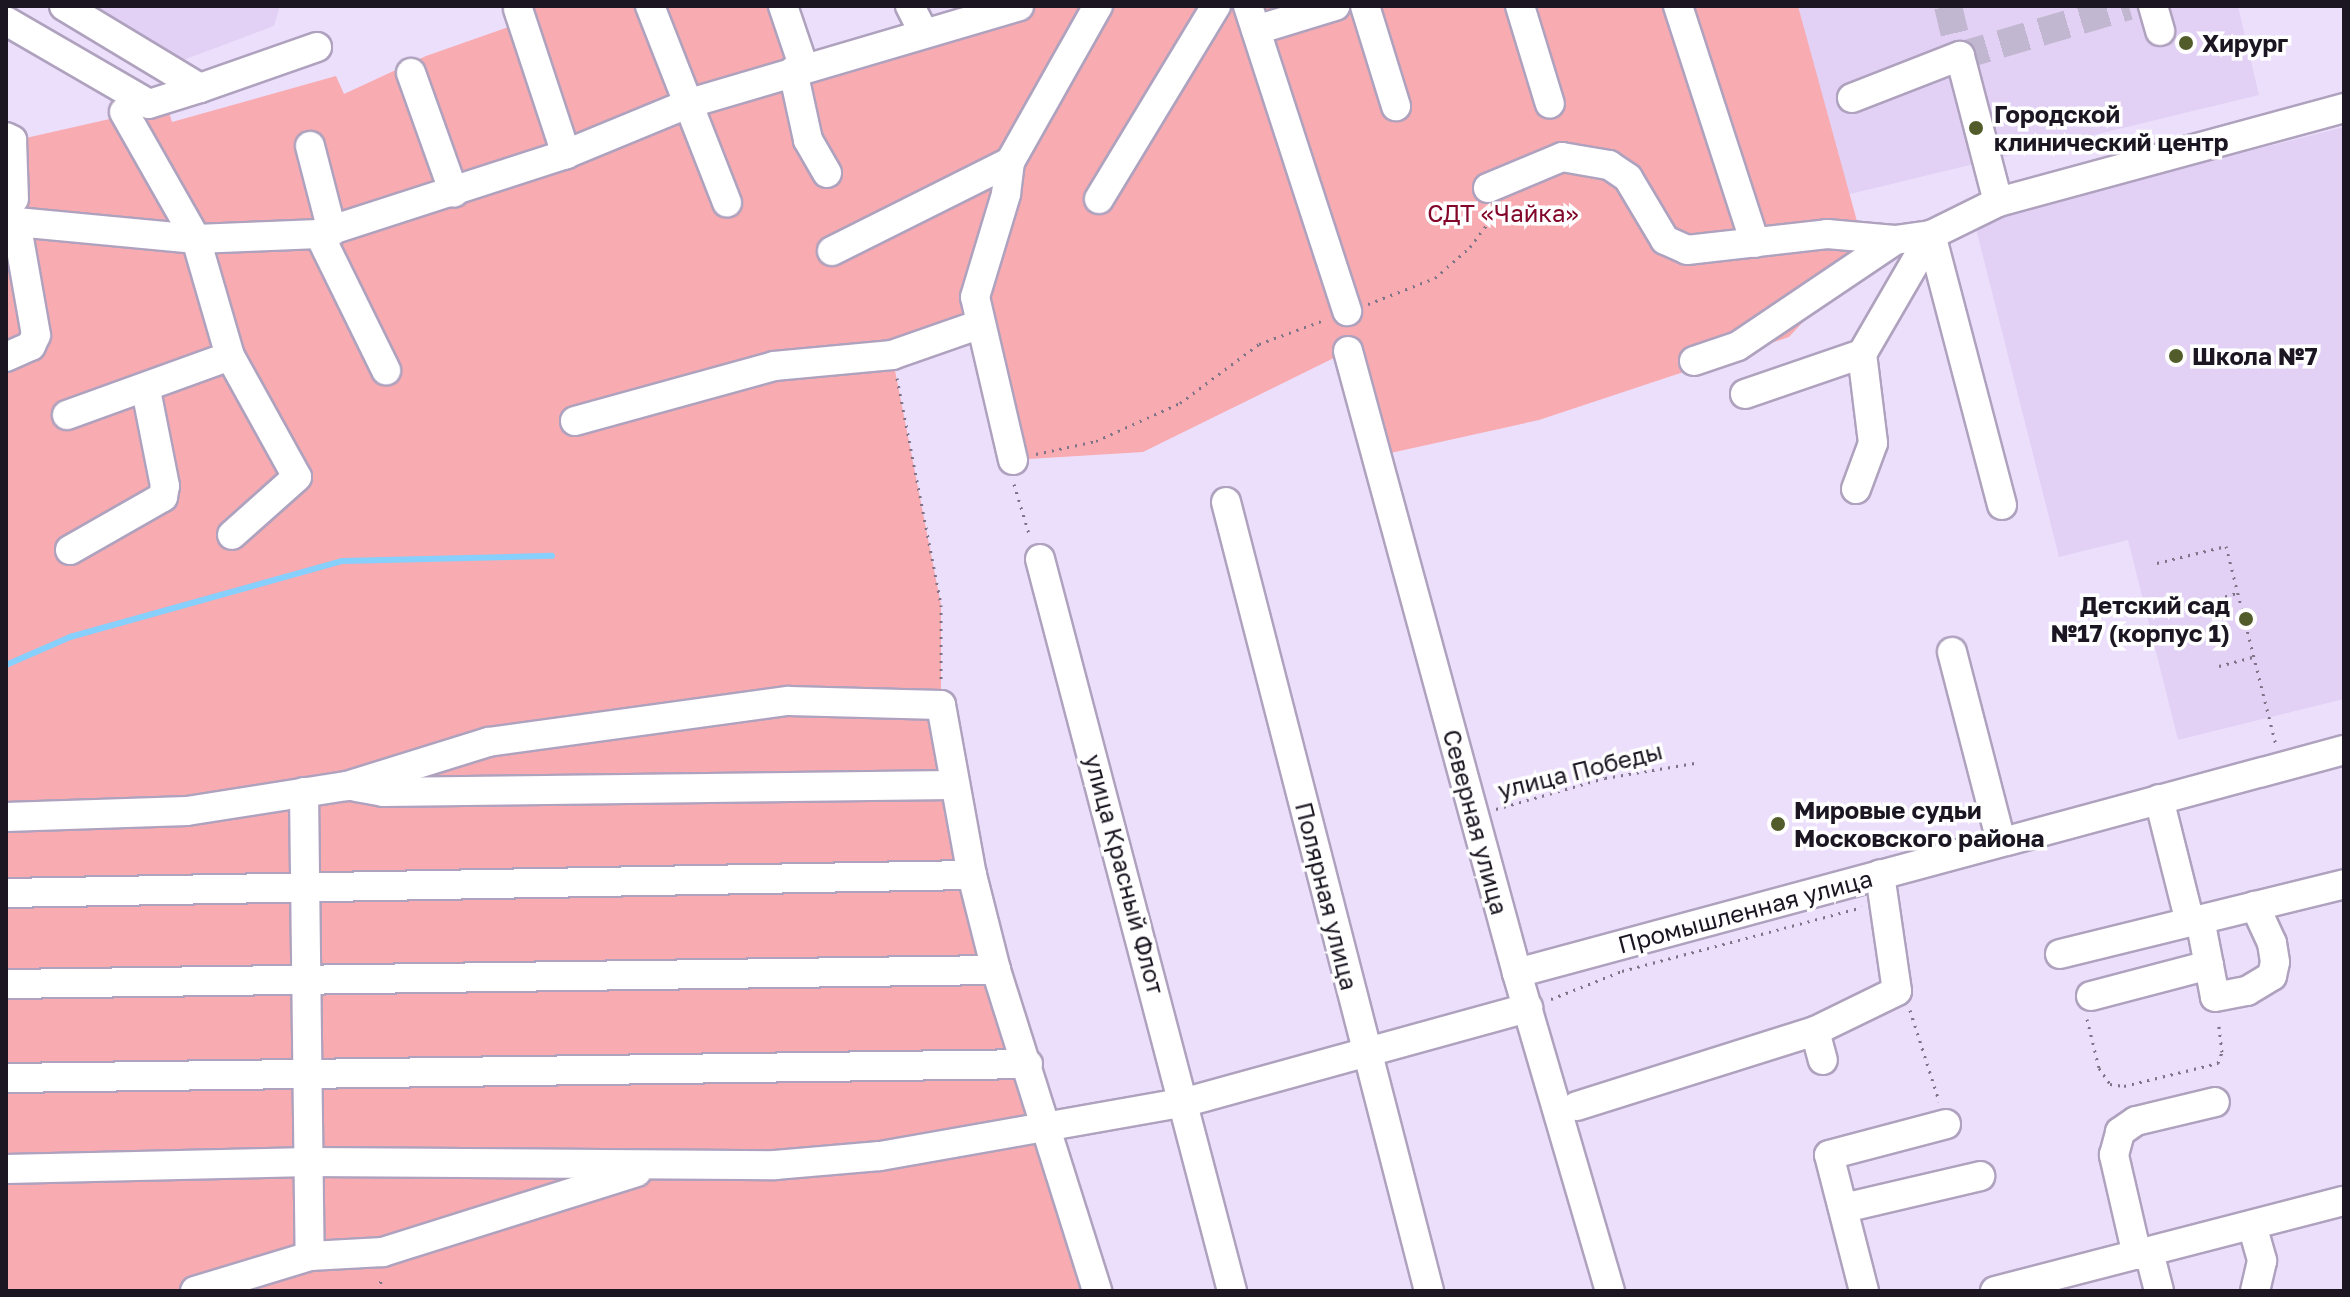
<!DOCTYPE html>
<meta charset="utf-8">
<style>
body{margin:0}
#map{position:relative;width:2350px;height:1297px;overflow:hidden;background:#ecdffc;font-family:"Golos Text",sans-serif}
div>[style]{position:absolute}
.built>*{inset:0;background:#e2d1f5}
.green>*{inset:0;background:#f8abb0}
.stream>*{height:6px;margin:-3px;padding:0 3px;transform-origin:3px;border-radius:3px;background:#87cffc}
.minor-tunnel>*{height:28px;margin-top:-14px;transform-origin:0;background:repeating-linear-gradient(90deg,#c2b7d0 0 28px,transparent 0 42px)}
.path>*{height:3px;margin-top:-1.5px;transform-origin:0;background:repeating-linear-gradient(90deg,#7d7488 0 2px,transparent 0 8px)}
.roads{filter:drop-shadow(2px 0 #afa2be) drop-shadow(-2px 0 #afa2be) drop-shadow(0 2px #afa2be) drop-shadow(0 -2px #afa2be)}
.minor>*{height:28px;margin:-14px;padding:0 14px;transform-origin:14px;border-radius:14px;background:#fff}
.dots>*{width:22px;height:22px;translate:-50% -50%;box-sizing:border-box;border:4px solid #fff;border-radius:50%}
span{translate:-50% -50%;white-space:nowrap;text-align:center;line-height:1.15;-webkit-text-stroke:7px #fff;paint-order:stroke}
.poi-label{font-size:24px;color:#1b1621;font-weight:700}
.left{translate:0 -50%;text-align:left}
.right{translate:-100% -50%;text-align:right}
.park-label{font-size:24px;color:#810629}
.street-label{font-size:24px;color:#1b1621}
.frame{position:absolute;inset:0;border:8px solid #1b1621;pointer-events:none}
</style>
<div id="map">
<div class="built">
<i style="clip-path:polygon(85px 6px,280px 6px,274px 26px,178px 62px)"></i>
<i style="clip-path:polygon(1798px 6px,2238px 6px,2259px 95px,1846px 195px)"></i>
<i style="clip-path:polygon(2344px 127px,2344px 699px,2178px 740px,2128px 540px,2059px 557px,1974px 221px)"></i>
</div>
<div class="green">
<i style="clip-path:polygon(510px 6px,783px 6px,803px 68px,1019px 6px,1798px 6px,1866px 254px,1789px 337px,1539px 420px,1377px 456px,1348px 351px,1143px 452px,1013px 460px,981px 324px,892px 355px,941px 605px,941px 705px,953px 785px,1097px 1291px,6px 1291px,6px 156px,17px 140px,167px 106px,172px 122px,336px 76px,344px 94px,426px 56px,514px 25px)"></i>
</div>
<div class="stream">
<i style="left:6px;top:665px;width:70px;rotate:-23.6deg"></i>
<i style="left:70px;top:637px;width:282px;rotate:-15.6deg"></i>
<i style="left:342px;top:561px;width:210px;rotate:-1.4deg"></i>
</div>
<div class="minor-tunnel">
<i style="left:1948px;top:6px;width:51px;rotate:76.5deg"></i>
<i style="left:1960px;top:56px;width:176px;rotate:-16.5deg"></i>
</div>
<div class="path">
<i style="left:1368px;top:304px;width:72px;rotate:-21.2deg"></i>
<i style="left:1435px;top:278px;width:47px;rotate:-41.5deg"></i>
<i style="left:1470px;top:247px;width:34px;rotate:-53deg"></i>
<i style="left:1490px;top:220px;width:8px;rotate:-97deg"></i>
<i style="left:897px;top:378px;width:231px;rotate:79deg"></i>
<i style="left:941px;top:605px;width:77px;rotate:90deg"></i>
<i style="left:1036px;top:454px;width:61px;rotate:-12.2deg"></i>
<i style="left:1096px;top:441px;width:92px;rotate:-24.3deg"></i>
<i style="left:1180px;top:403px;width:99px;rotate:-36.8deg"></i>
<i style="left:1259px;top:344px;width:72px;rotate:-20.2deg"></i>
<i style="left:1014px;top:484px;width:55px;rotate:73.2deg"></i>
<i style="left:2157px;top:563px;width:71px;rotate:-13.8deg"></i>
<i style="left:2226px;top:546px;width:205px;rotate:75.9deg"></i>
<i style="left:2202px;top:603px;width:36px;rotate:-16deg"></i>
<i style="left:2219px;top:666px;width:35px;rotate:-15deg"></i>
<i style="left:1496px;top:809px;width:113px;rotate:-15.9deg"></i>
<i style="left:1605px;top:778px;width:91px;rotate:-9.5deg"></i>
<i style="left:1551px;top:999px;width:76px;rotate:-21.5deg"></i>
<i style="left:1622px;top:971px;width:248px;rotate:-14.9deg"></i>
<i style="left:1910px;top:1010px;width:96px;rotate:72.3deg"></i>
<i style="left:2087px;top:1019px;width:50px;rotate:76.2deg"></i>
<i style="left:2099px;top:1068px;width:19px;rotate:55deg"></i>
<i style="left:2110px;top:1084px;width:14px;rotate:8deg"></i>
<i style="left:2124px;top:1086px;width:97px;rotate:-13.7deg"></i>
<i style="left:2218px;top:1063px;width:12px;rotate:-70deg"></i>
<i style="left:2222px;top:1052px;width:31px;rotate:-97deg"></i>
<i style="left:380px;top:1291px;width:15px;rotate:-86deg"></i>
</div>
<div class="roads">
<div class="minor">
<i style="left:64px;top:6px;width:159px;rotate:31.1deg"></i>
<i style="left:200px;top:88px;width:124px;rotate:-19.3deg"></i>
<i style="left:650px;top:6px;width:211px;rotate:68.6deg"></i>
<i style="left:783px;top:6px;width:65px;rotate:71.3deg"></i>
<i style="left:910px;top:6px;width:31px;rotate:63deg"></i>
<i style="left:1248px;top:6px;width:321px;rotate:72deg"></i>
<i style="left:1365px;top:6px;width:105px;rotate:72.8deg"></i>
<i style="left:1520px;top:6px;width:102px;rotate:73deg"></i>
<i style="left:1678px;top:6px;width:249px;rotate:72deg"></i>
<i style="left:2153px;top:6px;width:26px;rotate:74deg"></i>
<i style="left:518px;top:9px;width:153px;rotate:71.7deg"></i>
<i style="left:6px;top:21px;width:165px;rotate:30.1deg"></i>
<i style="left:149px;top:104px;width:53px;rotate:-17.4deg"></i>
<i style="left:1256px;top:30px;width:83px;rotate:-16.9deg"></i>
<i style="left:793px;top:71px;width:71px;rotate:77.7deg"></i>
<i style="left:808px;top:140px;width:38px;rotate:60deg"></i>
<i style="left:411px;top:73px;width:127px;rotate:70.3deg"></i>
<i style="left:1852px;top:98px;width:116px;rotate:-21.3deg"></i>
<i style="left:1960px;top:56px;width:151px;rotate:75.4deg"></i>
<i style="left:124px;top:112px;width:146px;rotate:60.4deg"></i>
<i style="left:196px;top:239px;width:122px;rotate:73.8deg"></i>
<i style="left:230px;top:356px;width:138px;rotate:61deg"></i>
<i style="left:297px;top:477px;width:87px;rotate:138.3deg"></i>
<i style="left:6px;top:137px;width:7px;rotate:27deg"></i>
<i style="left:12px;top:140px;width:59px;rotate:88.1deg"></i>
<i style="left:310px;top:146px;width:88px;rotate:75.5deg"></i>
<i style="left:1488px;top:188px;width:80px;rotate:-22.7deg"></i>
<i style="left:1562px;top:157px;width:48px;rotate:9.7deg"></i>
<i style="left:1609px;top:165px;width:23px;rotate:34deg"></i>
<i style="left:1628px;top:178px;width:72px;rotate:59.2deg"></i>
<i style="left:1665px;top:240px;width:24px;rotate:24deg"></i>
<i style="left:1687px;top:250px;width:141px;rotate:-6.5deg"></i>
<i style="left:1827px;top:234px;width:68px;rotate:5deg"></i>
<i style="left:1895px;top:240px;width:36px;rotate:-8deg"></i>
<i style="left:1099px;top:199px;width:226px;rotate:-58.8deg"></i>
<i style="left:6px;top:221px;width:191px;rotate:5.4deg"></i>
<i style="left:196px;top:239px;width:123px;rotate:-2.3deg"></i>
<i style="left:319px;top:234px;width:260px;rotate:-17.9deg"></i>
<i style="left:566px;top:154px;width:134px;rotate:-22.4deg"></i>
<i style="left:690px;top:103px;width:343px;rotate:-16.4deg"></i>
<i style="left:319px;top:234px;width:152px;rotate:63.8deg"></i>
<i style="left:832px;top:251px;width:199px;rotate:-26.6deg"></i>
<i style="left:1348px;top:351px;width:645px;rotate:74.8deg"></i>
<i style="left:1517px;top:973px;width:331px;rotate:73.7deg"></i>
<i style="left:6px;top:357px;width:27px;rotate:-24deg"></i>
<i style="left:31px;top:346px;width:12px;rotate:-66deg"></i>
<i style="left:36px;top:335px;width:115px;rotate:-100deg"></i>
<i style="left:1694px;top:361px;width:46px;rotate:-18.8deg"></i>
<i style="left:1738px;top:346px;width:189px;rotate:-34deg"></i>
<i style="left:1745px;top:394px;width:124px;rotate:-18.9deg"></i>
<i style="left:1862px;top:354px;width:138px;rotate:-59.9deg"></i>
<i style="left:67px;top:415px;width:173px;rotate:-19.9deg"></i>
<i style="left:575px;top:421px;width:206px;rotate:-15.4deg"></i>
<i style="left:774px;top:366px;width:119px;rotate:-5.3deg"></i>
<i style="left:892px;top:355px;width:94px;rotate:-19.2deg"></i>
<i style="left:1013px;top:460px;width:167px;rotate:-103.1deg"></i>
<i style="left:975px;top:297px;width:108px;rotate:-73.2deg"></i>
<i style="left:1006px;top:194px;width:32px;rotate:-83deg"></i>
<i style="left:1010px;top:162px;width:179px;rotate:-60.6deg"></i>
<i style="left:1856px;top:489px;width:49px;rotate:-69.7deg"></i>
<i style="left:1873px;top:443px;width:90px;rotate:-97deg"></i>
<i style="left:1226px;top:502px;width:815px;rotate:75.57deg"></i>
<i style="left:2002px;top:505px;width:279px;rotate:-104.7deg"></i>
<i style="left:1931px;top:235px;width:75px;rotate:-26.2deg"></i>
<i style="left:1998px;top:202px;width:359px;rotate:-15.2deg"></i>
<i style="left:70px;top:550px;width:107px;rotate:-29.7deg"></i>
<i style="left:163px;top:497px;width:11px;rotate:-80deg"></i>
<i style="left:165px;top:486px;width:98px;rotate:-101.2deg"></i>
<i style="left:1040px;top:559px;width:757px;rotate:75.3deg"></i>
<i style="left:1952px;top:652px;width:195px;rotate:75.5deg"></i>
<i style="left:356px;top:787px;width:27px;rotate:10deg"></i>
<i style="left:383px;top:792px;width:570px;rotate:-0.7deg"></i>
<i style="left:304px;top:792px;width:464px;rotate:89.3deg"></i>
<i style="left:2159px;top:799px;width:127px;rotate:75.9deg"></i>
<i style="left:6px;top:817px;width:181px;rotate:-1.9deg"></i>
<i style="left:187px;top:811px;width:162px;rotate:-8.9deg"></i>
<i style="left:347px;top:786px;width:148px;rotate:-17.3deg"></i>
<i style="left:488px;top:742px;width:304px;rotate:-7.8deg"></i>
<i style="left:789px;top:701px;width:152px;rotate:1.5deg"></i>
<i style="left:941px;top:705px;width:173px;rotate:79.7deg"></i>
<i style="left:972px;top:875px;width:98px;rotate:75.8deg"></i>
<i style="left:996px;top:970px;width:337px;rotate:72.5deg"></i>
<i style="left:6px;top:893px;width:966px;rotate:-1.07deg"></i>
<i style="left:2200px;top:919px;width:79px;rotate:79.1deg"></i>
<i style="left:2215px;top:997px;width:33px;rotate:-11deg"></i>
<i style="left:2247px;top:991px;width:29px;rotate:-31deg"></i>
<i style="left:2272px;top:976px;width:14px;rotate:-78deg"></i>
<i style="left:2275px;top:962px;width:19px;rotate:-99deg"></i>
<i style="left:2272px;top:943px;width:41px;rotate:-114.7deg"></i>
<i style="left:2060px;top:954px;width:292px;rotate:-13.8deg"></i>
<i style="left:1517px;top:973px;width:857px;rotate:-15.09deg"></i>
<i style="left:6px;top:984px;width:990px;rotate:-0.81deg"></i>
<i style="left:2091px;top:996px;width:122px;rotate:-14.7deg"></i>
<i style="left:1815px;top:1031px;width:30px;rotate:75deg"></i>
<i style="left:6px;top:1078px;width:1022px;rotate:-0.78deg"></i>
<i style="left:1577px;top:1106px;width:250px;rotate:-17.5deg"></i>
<i style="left:1815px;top:1031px;width:91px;rotate:-26deg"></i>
<i style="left:1897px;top:991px;width:118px;rotate:-98.3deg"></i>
<i style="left:6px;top:1169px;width:304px;rotate:-1.3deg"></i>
<i style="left:310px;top:1162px;width:465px;rotate:0.4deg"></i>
<i style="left:775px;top:1165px;width:105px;rotate:-4.9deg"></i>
<i style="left:880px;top:1156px;width:311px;rotate:-10deg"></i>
<i style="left:1186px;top:1102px;width:355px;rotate:-15.4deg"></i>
<i style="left:1844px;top:1208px;width:140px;rotate:-13.2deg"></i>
<i style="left:2252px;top:1225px;width:37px;rotate:74deg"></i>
<i style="left:2262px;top:1261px;width:31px;rotate:103deg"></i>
<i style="left:2149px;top:1252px;width:40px;rotate:75.6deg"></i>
<i style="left:2137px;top:1255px;width:103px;rotate:-103deg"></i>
<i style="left:2114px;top:1155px;width:24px;rotate:-75deg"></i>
<i style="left:2120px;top:1132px;width:19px;rotate:-35deg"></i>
<i style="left:2136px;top:1121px;width:81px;rotate:-13.5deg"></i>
<i style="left:195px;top:1291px;width:120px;rotate:-16.9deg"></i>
<i style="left:310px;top:1256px;width:73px;rotate:-3.1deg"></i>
<i style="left:383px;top:1252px;width:266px;rotate:-17.5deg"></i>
<i style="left:1864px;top:1291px;width:140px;rotate:-104.4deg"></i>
<i style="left:1829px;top:1155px;width:121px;rotate:-14.8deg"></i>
<i style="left:1995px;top:1291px;width:360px;rotate:-14.5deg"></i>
</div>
</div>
<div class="dots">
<i style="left:2186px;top:43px;background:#525c2b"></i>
<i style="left:1976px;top:128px;background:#525c2b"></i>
<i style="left:2176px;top:356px;background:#525c2b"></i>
<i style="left:2246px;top:619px;background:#525c2b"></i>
<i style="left:1778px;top:824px;background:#525c2b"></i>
</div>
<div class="poi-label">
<span class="left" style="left:2202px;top:43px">Хирург</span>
<span class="left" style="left:1994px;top:128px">Городской<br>клинический центр</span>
<span class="left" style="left:2192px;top:356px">Школа №7</span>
<span class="right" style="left:2230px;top:619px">Детский сад<br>№17 (корпус 1)</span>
<span class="left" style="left:1794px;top:824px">Мировые судьи<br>Московского района</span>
</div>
<div class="park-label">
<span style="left:1503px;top:213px">СДТ «Чайка»</span>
</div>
<div class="street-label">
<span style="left:1580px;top:770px;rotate:-14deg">улица Победы</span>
<span style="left:1476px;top:822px;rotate:75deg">Северная улица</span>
<span style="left:1125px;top:874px;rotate:75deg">улица Красный Флот</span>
<span style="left:1327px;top:896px;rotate:76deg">Полярная улица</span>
<span style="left:1745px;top:911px;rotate:-15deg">Промышленная улица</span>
</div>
<div class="frame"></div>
</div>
